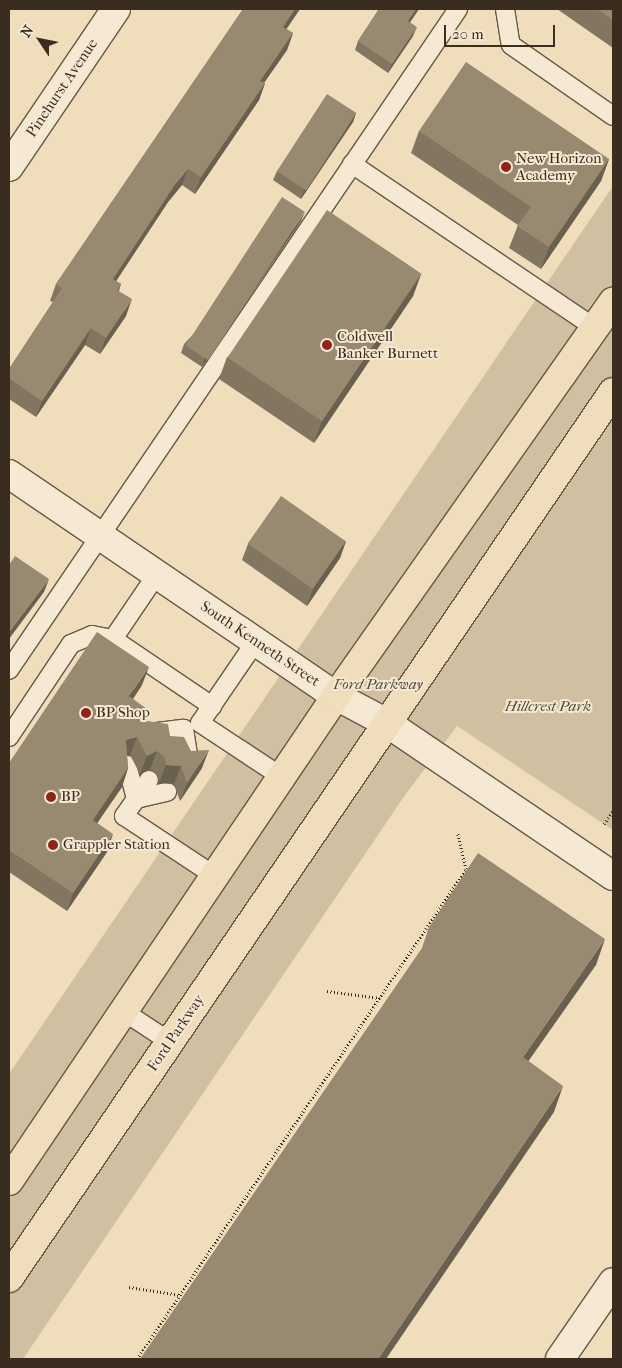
<!DOCTYPE html>
<style>
body{margin:0}
#map{position:relative;width:622px;height:1368px;overflow:hidden;background:#efddbc;font-family:"IM FELL French Canon",serif}
div>[style]{position:absolute}
.green>*{inset:0;background:#d0bfa1}
.path>*{height:3px;margin-top:-1.5px;transform-origin:0;background:repeating-linear-gradient(90deg,#3a2d1f 0 1px,transparent 0 3.5px)}
.roads{filter:drop-shadow(1px 0 #675946) drop-shadow(-1px 0 #675946) drop-shadow(0 1px #675946) drop-shadow(0 -1px #675946)}
.lane>*{height:18px;margin:-9px;padding:0 9px;transform-origin:9px;border-radius:9px;background:#f5e9d3}
.street>*{height:28px;margin:-14px;padding:0 14px;transform-origin:14px;border-radius:14px;background:#f5e9d3}
.primary>*{height:28px;margin:-14px;padding:0 14px;transform-origin:14px;border-radius:14px;background:#efddbc}
.wall>*{inset:0;background:#837661}
.shaded-wall>*{inset:0;background:#6a604f}
.building>*{inset:0;background:#988971;transform-origin:0 0}
.dots>*{width:14px;height:14px;translate:-50% -50%;box-sizing:border-box;border:2px solid #f5e9d3;border-radius:50%}
span{translate:-50% -50%;white-space:nowrap;text-align:center;line-height:1.15;-webkit-text-stroke:4px #f5e9d3;paint-order:stroke}
.street-label{font-size:15px;color:#3a2d1f}
.poi-label{font-size:15px;color:#3a2d1f}
.left{translate:0 -50%;text-align:left}
.park-label{font-size:15px;color:#584a39;font-style:italic}
.frame{position:absolute;inset:0;border:10px solid #3a2d1f;pointer-events:none}
.north{position:absolute;left:15px;top:15px;width:50px;height:50px;-webkit-text-stroke:4px #f5e9d3;paint-order:stroke;rotate:304deg;font-size:14px;font-weight:700;line-height:20px;text-align:center;color:#3a2d1f}
.north::after{content:'';display:block;margin:auto;width:18px;height:22px;background:#3a2d1f;clip-path:polygon(50% 0,100% 100%,50% 72%,0 100%)}
.scale{position:absolute;left:444px;top:25px;width:111px;height:22px;box-sizing:border-box;border:2px solid #3a2d1f;border-top:0;padding-left:6px;font-size:15px;line-height:18px;white-space:nowrap;color:#3a2d1f;-webkit-text-stroke:4px #f5e9d3;paint-order:stroke}
</style>
<div id="map">
<div class="green">
<i style="clip-path:polygon(613px 186px,613px 830px,457px 726px,403px 798px,23px 1359px,9px 1359px,9px 1074px)"></i>
</div>
<div class="path">
<i style="left:604px;top:824px;width:16px;rotate:-55deg"></i>
<i style="left:327px;top:991px;width:53px;rotate:7.5deg"></i>
<i style="left:129px;top:1287px;width:52px;rotate:8.9deg"></i>
<i style="left:137px;top:1359px;width:590px;rotate:-56.12deg"></i>
<i style="left:466px;top:869px;width:37px;rotate:-103deg"></i>
</div>
<div class="roads">
<div class="lane">
<i style="left:505px;top:9px;width:36px;rotate:81deg"></i>
<i style="left:511px;top:45px;width:124px;rotate:34.8deg"></i>
<i style="left:352px;top:164px;width:293px;rotate:34deg"></i>
<i style="left:157px;top:574px;width:78px;rotate:124.1deg"></i>
<i style="left:113px;top:639px;width:120px;rotate:34.1deg"></i>
<i style="left:256px;top:641px;width:99px;rotate:124.3deg"></i>
<i style="left:200px;top:723px;width:98px;rotate:33.4deg"></i>
<i style="left:9px;top:670px;width:799px;rotate:-55.81deg"></i>
<i style="left:149px;top:733px;width:35px;rotate:-7deg"></i>
<i style="left:184px;top:729px;width:31px;rotate:81deg"></i>
<i style="left:9px;top:737px;width:112px;rotate:-56.3deg"></i>
<i style="left:71px;top:644px;width:23px;rotate:-23deg"></i>
<i style="left:92px;top:635px;width:21px;rotate:11deg"></i>
<i style="left:127px;top:765px;width:35px;rotate:75deg"></i>
<i style="left:136px;top:799px;width:21px;rotate:125deg"></i>
<i style="left:124px;top:816px;width:109px;rotate:33.4deg"></i>
<i style="left:136px;top:799px;width:32px;rotate:-13deg"></i>
<i style="left:136px;top:799px;width:23px;rotate:-56deg"></i>
<i style="left:123px;top:1011px;width:56px;rotate:33.4deg"></i>
</div>
<div class="street">
<i style="left:9px;top:167px;width:191px;rotate:-55.9deg"></i>
<i style="left:9px;top:474px;width:395px;rotate:34.2deg"></i>
<i style="left:336px;top:696px;width:58px;rotate:27.9deg"></i>
<i style="left:387px;top:723px;width:273px;rotate:34.1deg"></i>
<i style="left:560px;top:1359px;width:93px;rotate:-55.5deg"></i>
</div>
<div class="primary">
<i style="left:9px;top:1181px;width:585px;rotate:-56.01deg"></i>
<i style="left:336px;top:696px;width:482px;rotate:-54.9deg"></i>
<i style="left:9px;top:1278px;width:1072px;rotate:-55.72deg"></i>
</div>
</div>
<div class="wall">
<i style="clip-path:polygon(243px 9px,300px 9px,286px 29px,293px 33px,287px 50px,264px 83px,265px 83px,259px 100px,195px 194px,182px 185px,168px 202px,116px 281px,121px 284px,119px 291px,126px 316px,100px 354px,85px 345px,36px 417px,9px 399px,9px 369px,53px 302px,50px 301px,56px 284px)"></i>
<i style="clip-path:polygon(379px 9px,419px 9px,410px 22px,413px 36px,388px 73px,355px 50px,358px 41px)"></i>
<i style="clip-path:polygon(557px 9px,613px 9px,613px 48px)"></i>
<i style="clip-path:polygon(356px 113px,353px 122px,301px 199px,273px 180px,277px 171px)"></i>
<i style="clip-path:polygon(419px 131px,609px 159px,601px 181px,541px 269px,509px 248px,518px 225px,411px 153px)"></i>
<i style="clip-path:polygon(301px 221px,202px 367px,181px 353px,184px 344px)"></i>
<i style="clip-path:polygon(421px 274px,413px 296px,314px 443px,219px 379px,227px 357px)"></i>
<i style="clip-path:polygon(346px 541px,340px 558px,307px 606px,242px 560px,248px 544px)"></i>
<i style="clip-path:polygon(142px 685px,133px 699px,147px 721px,191px 751px,202px 768px,180px 801px,174px 784px,159px 783px,158px 775px,150px 770px,140px 774px,130px 755px,127px 756px,128px 768px,122px 787px,97px 823px,107px 852px,67px 911px,9px 872px,9px 762px,9px 763px)"></i>
</div>
<div class="shaded-wall">
<i style="clip-path:polygon(295px 9px,300px 9px,277px 43px,283px 27px)"></i>
<i style="clip-path:polygon(416px 9px,419px 9px,405px 30px,408px 21px)"></i>
<i style="clip-path:polygon(417px 27px,413px 36px,388px 73px,392px 64px)"></i>
<i style="clip-path:polygon(293px 33px,287px 50px,254px 97px,260px 81px)"></i>
<i style="clip-path:polygon(265px 83px,259px 100px,195px 194px,201px 177px)"></i>
<i style="clip-path:polygon(356px 113px,353px 122px,301px 199px,304px 190px)"></i>
<i style="clip-path:polygon(609px 159px,601px 181px,541px 269px,549px 247px)"></i>
<i style="clip-path:polygon(188px 169px,182px 185px,168px 202px,107px 295px,113px 279px,174px 186px)"></i>
<i style="clip-path:polygon(305px 212px,301px 221px,202px 367px,205px 358px)"></i>
<i style="clip-path:polygon(421px 274px,413px 296px,314px 443px,322px 421px)"></i>
<i style="clip-path:polygon(132px 299px,126px 316px,100px 354px,106px 338px)"></i>
<i style="clip-path:polygon(91px 328px,85px 345px,36px 417px,42px 401px)"></i>
<i style="clip-path:polygon(346px 541px,340px 558px,307px 606px,313px 589px)"></i>
<i style="clip-path:polygon(49px 579px,44px 592px,9px 639px,9px 632px)"></i>
<i style="clip-path:polygon(149px 667px,142px 685px,122px 715px,129px 696px)"></i>
<i style="clip-path:polygon(137px 737px,130px 755px,119px 758px,126px 740px)"></i>
<i style="clip-path:polygon(209px 750px,202px 768px,180px 801px,187px 783px)"></i>
<i style="clip-path:polygon(157px 751px,150px 770px,140px 774px,147px 756px)"></i>
<i style="clip-path:polygon(166px 765px,181px 766px,174px 784px,159px 783px)"></i>
<i style="clip-path:polygon(128px 768px,122px 787px,87px 838px,93px 820px)"></i>
<i style="clip-path:polygon(113px 834px,107px 852px,67px 911px,73px 893px)"></i>
<i style="clip-path:polygon(605px 939px,596px 965px,513px 1083px,523px 1057px)"></i>
<i style="clip-path:polygon(563px 1086px,554px 1112px,386px 1359px,378px 1359px)"></i>
</div>
<div class="building">
<i style="clip-path:polygon(243px 9px,295px 9px,283px 27px,293px 33px,260px 81px,265px 83px,201px 177px,188px 169px,174px 186px,113px 279px,121px 284px,117px 290px,132px 299px,106px 338px,91px 328px,42px 401px,9px 378px,9px 369px,62px 288px,56px 284px)"></i>
<i style="clip-path:polygon(379px 9px,416px 9px,408px 21px,417px 27px,392px 64px,358px 41px)"></i>
<i style="clip-path:polygon(597px 9px,613px 9px,613px 20px)"></i>
<i style="clip-path:polygon(466px 62px,609px 159px,549px 247px,517px 226px,531px 207px,419px 131px)"></i>
<i style="left:327px;top:94px;width:35px;height:92px;rotate:33deg"></i>
<i style="left:282px;top:197px;width:27px;height:177px;rotate:33deg"></i>
<i style="left:327px;top:210px;width:114px;height:178px;rotate:34deg"></i>
<i style="left:281px;top:496px;width:79px;height:58px;rotate:35deg"></i>
<i style="clip-path:polygon(15px 556px,49px 579px,9px 632px,9px 565px)"></i>
<i style="clip-path:polygon(97px 632px,149px 667px,129px 696px,147px 709px,147px 721px,168px 724px,170px 736px,184px 737px,191px 751px,209px 750px,187px 783px,181px 766px,166px 765px,165px 757px,157px 751px,147px 756px,137px 737px,126px 740px,128px 768px,93px 820px,113px 834px,73px 893px,9px 850px,9px 762px,9px 763px)"></i>
<i style="clip-path:polygon(478px 853px,605px 939px,523px 1057px,563px 1086px,378px 1359px,140px 1359px,422px 948px,429px 927px)"></i>
</div>
<div class="dots">
<i style="left:506px;top:167px;background:#8f2418"></i>
<i style="left:327px;top:345px;background:#8f2418"></i>
<i style="left:86px;top:713px;background:#8f2418"></i>
<i style="left:51px;top:797px;background:#8f2418"></i>
<i style="left:53px;top:845px;background:#8f2418"></i>
</div>
<div class="street-label">
<span style="left:62px;top:88px;rotate:-56deg">Pinehurst Avenue</span>
<span style="left:260px;top:644px;rotate:34deg">South Kenneth Street</span>
<span style="left:176px;top:1033px;rotate:-56deg">Ford Parkway</span>
</div>
<div class="poi-label">
<span class="left" style="left:516px;top:167px">New Horizon<br>Academy</span>
<span class="left" style="left:337px;top:345px">Coldwell<br>Banker Burnett</span>
<span class="left" style="left:96px;top:713px">BP Shop</span>
<span class="left" style="left:61px;top:797px">BP</span>
<span class="left" style="left:63px;top:845px">Grappler Station</span>
</div>
<div class="park-label">
<span style="left:378px;top:685px">Ford Parkway</span>
<span style="left:548px;top:707px">Hillcrest Park</span>
</div>
<div class="frame"></div>
<div class="north">N</div>
<div class="scale">20 m</div>
</div>
